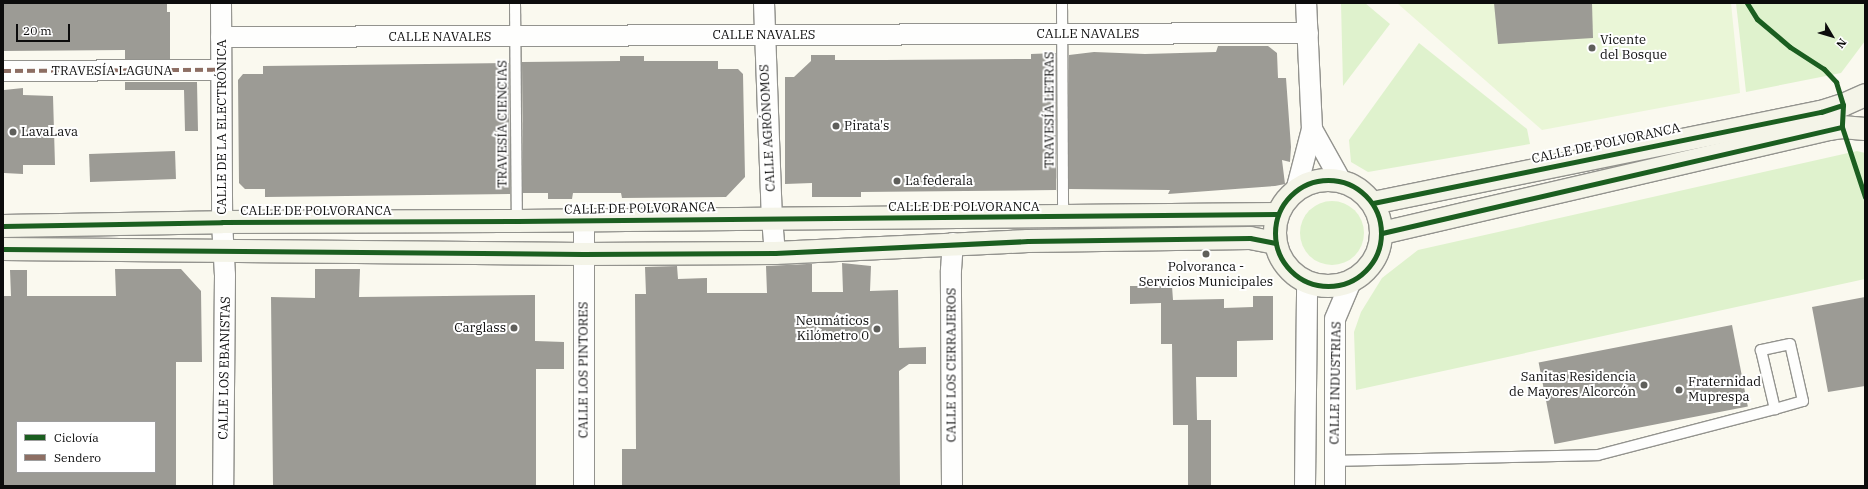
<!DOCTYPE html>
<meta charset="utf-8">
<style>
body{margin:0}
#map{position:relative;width:1868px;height:489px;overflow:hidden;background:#faf9ef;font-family:"IBM Plex Serif",serif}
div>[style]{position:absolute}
.green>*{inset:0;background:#dff2cd}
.round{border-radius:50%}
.pitch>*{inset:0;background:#eaf6d7}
.building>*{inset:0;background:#9c9b95;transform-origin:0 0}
.roads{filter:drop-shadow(1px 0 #93938e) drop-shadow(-1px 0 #93938e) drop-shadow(0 1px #93938e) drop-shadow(0 -1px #93938e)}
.lane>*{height:10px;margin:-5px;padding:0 5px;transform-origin:5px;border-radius:5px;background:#fefefd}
.street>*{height:20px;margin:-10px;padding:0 10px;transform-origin:10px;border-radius:10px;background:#fefefd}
.secondary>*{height:22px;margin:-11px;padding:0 11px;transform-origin:11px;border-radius:11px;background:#f4f4e8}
.secondary>.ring{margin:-11px;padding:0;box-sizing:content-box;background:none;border:22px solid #f4f4e8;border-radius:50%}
.quiet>*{height:4px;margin-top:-2px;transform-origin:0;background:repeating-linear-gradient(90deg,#8d6e63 0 8px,transparent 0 12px)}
.cycleway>*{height:5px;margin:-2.5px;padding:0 2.5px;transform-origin:2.5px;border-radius:2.5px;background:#1b5e20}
.cycleway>.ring{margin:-2.5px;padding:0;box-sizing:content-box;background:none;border:5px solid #1b5e20;border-radius:50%}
.dots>*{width:11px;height:11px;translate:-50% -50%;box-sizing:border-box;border:2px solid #fff;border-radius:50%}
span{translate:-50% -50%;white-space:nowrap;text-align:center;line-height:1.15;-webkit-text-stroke:4px #fff;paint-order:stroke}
.street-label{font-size:13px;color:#0c0c0c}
.poi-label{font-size:13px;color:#0c0c0c}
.left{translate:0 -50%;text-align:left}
.right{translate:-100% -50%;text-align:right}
.frame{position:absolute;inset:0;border:4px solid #0c0c0c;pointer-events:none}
.legend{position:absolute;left:16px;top:421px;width:140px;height:52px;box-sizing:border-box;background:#fff;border:1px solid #9e9e9e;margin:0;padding:5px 7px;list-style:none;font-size:12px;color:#0c0c0c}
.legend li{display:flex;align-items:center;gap:8px;height:20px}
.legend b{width:20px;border:1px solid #9e9e9e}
.north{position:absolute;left:1812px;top:16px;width:40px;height:40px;-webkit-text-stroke:3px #fff;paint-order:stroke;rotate:128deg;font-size:11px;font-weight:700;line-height:16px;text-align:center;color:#0c0c0c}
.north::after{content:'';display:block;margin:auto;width:14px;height:18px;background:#0c0c0c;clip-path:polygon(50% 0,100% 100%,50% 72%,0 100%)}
.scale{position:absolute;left:16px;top:24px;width:54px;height:18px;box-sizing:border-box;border:2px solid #0c0c0c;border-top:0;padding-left:5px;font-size:12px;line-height:14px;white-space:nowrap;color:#0c0c0c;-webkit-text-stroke:3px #fff;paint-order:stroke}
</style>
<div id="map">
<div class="green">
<i style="clip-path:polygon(1341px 3px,1365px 3px,1390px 24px,1343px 86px)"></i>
<i style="clip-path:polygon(1736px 3px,1865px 3px,1865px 41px,1841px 73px,1746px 92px)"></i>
<i style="clip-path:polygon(1419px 43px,1527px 129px,1530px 144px,1368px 172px,1351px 162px,1349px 140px)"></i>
<i style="clip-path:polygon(1857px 151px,1865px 153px,1865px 279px,1356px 390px,1354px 332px,1361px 312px,1382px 278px,1418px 250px)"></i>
<i class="round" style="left:1300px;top:201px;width:64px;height:64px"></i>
</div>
<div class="pitch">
<i style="clip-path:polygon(1397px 3px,1731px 3px,1740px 93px,1542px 130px)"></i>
</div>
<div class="building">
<i style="clip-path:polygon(3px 3px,167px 3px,167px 12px,170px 12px,170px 59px,125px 59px,125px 50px,3px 51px)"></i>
<i style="clip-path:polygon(1494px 3px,1592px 3px,1593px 38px,1498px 44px)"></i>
<i style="clip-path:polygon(1218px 46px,1268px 46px,1277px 53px,1278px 78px,1286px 78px,1291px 147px,1290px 162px,1282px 160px,1285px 184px,1275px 186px,1168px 194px,1170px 190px,1069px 189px,1069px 55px,1094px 52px,1145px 54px,1216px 52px)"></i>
<i style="clip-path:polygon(1056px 53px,1056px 190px,861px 192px,861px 197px,812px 197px,812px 183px,785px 184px,785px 77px,794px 77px,811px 61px,811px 55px,835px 55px,835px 60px,884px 60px,1031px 59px,1031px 54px)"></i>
<i style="clip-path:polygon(620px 56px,644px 56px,644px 61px,718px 61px,718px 69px,738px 69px,743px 74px,745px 177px,726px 197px,622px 198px,621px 193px,573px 193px,572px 199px,548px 199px,548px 193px,523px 193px,522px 62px,620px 61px)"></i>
<i style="clip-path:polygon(509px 63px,510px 194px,265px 197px,265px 189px,245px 189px,239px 183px,238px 80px,243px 74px,263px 74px,263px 66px)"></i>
<i style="clip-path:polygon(125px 82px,197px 82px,198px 131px,185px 131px,184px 90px,125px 90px)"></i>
<i style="clip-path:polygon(23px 88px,23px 95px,53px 96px,55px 165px,23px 165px,23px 174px,4px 173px,4px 90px)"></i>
<i style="left:175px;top:151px;width:28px;height:86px;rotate:88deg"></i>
<i style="clip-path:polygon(842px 263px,871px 266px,870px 291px,898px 290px,899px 348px,926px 347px,926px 364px,909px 364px,899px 371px,900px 486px,622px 486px,622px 449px,636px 449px,635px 294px,646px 294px,645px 267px,677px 266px,678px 279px,707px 278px,707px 293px,767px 293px,766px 266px,807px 264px,812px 264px,812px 292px,843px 292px)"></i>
<i style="clip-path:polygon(evenodd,115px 269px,181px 269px,201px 291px,202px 362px,176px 362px,176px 486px,3px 486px,3px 296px,11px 296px,10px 270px,27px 270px,27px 296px,116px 296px,115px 269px,17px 422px,155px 422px,155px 472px,17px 472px,17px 422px)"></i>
<i style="clip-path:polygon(315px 269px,360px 269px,359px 297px,535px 295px,535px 341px,564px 342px,564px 369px,536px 369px,536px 486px,273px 486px,271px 297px,315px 298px)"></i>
<i style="clip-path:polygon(1130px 286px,1172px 286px,1173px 300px,1224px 299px,1224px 308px,1253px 307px,1253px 296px,1273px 296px,1273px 340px,1237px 341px,1237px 377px,1196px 377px,1197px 420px,1211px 420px,1211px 486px,1188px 486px,1188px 425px,1173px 425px,1172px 344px,1161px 344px,1161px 303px,1130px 304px)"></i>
<i style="clip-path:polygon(1865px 297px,1865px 386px,1828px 392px,1812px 307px)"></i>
<i style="left:1732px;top:325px;width:83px;height:197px;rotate:79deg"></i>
</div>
<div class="roads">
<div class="lane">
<i style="left:515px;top:3px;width:218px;rotate:89.5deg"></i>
<i style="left:1062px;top:3px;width:214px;rotate:89.7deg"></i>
<i style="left:1335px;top:461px;width:263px;rotate:-1.3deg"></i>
<i style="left:1598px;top:455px;width:183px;rotate:-14.6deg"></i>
<i style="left:1775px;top:409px;width:29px;rotate:-16deg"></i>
<i style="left:1803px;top:401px;width:58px;rotate:-102.8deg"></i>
<i style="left:1790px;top:344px;width:30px;rotate:168deg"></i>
<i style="left:1761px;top:350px;width:61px;rotate:76.7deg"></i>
</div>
<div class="street">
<i style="left:221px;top:3px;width:219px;rotate:89.7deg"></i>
<i style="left:222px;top:222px;width:53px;rotate:86.8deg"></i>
<i style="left:225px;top:275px;width:211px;rotate:90.5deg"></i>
<i style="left:764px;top:3px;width:216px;rotate:87.9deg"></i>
<i style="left:772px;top:219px;width:34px;rotate:85deg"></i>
<i style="left:221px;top:37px;width:1087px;rotate:-0.21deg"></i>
<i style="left:3px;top:71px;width:218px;rotate:-0.3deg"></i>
<i style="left:1312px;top:129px;width:60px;rotate:60.9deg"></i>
<i style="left:1296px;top:191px;width:64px;rotate:-75.5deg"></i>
<i style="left:1312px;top:129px;width:126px;rotate:-92.7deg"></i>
<i style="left:584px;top:221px;width:265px;rotate:90deg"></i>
<i style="left:952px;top:486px;width:216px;rotate:-90.3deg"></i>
<i style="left:951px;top:270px;width:27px;rotate:-86deg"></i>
<i style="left:1305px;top:486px;width:202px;rotate:-89.4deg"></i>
<i style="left:1335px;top:486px;width:167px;rotate:-90deg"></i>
<i style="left:1335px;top:319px;width:39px;rotate:-67deg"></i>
</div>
<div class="secondary">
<i class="ring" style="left:1275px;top:180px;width:84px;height:84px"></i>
<i style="left:1373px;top:203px;width:457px;rotate:-11.5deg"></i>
<i style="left:1821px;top:112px;width:23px;rotate:-18deg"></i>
<i style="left:1843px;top:105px;width:24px;rotate:-24deg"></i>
<i style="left:3px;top:226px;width:219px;rotate:-1deg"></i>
<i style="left:222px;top:222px;width:295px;rotate:-0.2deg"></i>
<i style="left:517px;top:221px;width:760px;rotate:-0.53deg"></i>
<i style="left:1382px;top:233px;width:460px;rotate:-13.1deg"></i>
<i style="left:1830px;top:129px;width:12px;rotate:-9deg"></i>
<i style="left:1842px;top:127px;width:23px;rotate:5deg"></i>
<i style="left:3px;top:249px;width:580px;rotate:0.49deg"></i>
<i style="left:583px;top:254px;width:192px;rotate:-0.3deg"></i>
<i style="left:775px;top:253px;width:253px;rotate:-2.7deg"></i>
<i style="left:1028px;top:241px;width:222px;rotate:-0.8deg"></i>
<i style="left:1250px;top:238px;width:26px;rotate:11deg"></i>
</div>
</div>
<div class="quiet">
<i style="left:3px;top:71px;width:218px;rotate:-0.3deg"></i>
</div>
<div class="cycleway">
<i style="left:1747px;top:3px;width:19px;rotate:58deg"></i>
<i style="left:1757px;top:19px;width:43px;rotate:40.3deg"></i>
<i style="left:1790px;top:47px;width:40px;rotate:32.9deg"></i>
<i style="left:1824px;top:69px;width:18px;rotate:47deg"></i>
<i style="left:1836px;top:82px;width:24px;rotate:73deg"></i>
<i style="left:1843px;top:105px;width:22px;rotate:93deg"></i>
<i style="left:1842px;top:127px;width:74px;rotate:71.8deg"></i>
<i class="ring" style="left:1275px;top:180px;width:101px;height:101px"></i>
<i style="left:1373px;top:203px;width:457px;rotate:-11.5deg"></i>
<i style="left:1821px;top:112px;width:23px;rotate:-18deg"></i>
<i style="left:3px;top:226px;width:219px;rotate:-1deg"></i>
<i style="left:222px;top:222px;width:295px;rotate:-0.2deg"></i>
<i style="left:517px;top:221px;width:760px;rotate:-0.53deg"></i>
<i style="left:1382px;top:233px;width:472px;rotate:-13deg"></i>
<i style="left:3px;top:249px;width:580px;rotate:0.49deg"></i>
<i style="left:583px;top:254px;width:192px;rotate:-0.3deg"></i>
<i style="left:775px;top:253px;width:253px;rotate:-2.7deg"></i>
<i style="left:1028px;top:241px;width:222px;rotate:-0.8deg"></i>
<i style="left:1250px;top:238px;width:26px;rotate:11deg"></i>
</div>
<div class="dots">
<i style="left:1592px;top:48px;background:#5f5f5b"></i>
<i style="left:836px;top:126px;background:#5f5f5b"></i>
<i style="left:13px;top:132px;background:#5f5f5b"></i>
<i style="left:897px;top:181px;background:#5f5f5b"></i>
<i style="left:1206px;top:254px;background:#5f5f5b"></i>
<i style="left:514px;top:328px;background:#5f5f5b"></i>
<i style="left:877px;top:329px;background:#5f5f5b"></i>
<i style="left:1644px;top:385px;background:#5f5f5b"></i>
<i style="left:1679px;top:390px;background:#5f5f5b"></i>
</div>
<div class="street-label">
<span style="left:1088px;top:34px">CALLE NAVALES</span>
<span style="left:764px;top:35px">CALLE NAVALES</span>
<span style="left:440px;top:37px">CALLE NAVALES</span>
<span style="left:112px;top:71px">TRAVESÍA LAGUNA</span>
<span style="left:1050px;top:110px;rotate:-90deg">TRAVESÍA LETRAS</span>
<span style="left:503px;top:124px;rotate:-90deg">TRAVESÍA CIENCIAS</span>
<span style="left:222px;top:127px;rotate:-90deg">CALLE DE LA ELECTRÓNICA</span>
<span style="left:768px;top:128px;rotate:-93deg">CALLE AGRÓNOMOS</span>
<span style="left:1606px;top:144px;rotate:-12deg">CALLE DE POLVORANCA</span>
<span style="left:964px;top:207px">CALLE DE POLVORANCA</span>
<span style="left:640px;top:209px;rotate:-1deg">CALLE DE POLVORANCA</span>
<span style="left:316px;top:211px">CALLE DE POLVORANCA</span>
<span style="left:952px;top:365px;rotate:-90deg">CALLE LOS CERRAJEROS</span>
<span style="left:225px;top:368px;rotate:-89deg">CALLE LOS EBANISTAS</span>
<span style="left:584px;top:370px;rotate:-90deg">CALLE LOS PINTORES</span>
<span style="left:1336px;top:383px;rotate:-89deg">CALLE INDUSTRIAS</span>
</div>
<div class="poi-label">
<span class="left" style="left:1600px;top:48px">Vicente<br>del Bosque</span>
<span class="left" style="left:844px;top:126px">Pirata's</span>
<span class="left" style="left:21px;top:132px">LavaLava</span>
<span class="left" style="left:905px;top:181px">La federala</span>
<span style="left:1206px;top:275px">Polvoranca -<br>Servicios Municipales</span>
<span class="right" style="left:869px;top:329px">Neumáticos<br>Kilómetro 0</span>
<span class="right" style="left:506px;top:328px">Carglass</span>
<span class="right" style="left:1636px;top:385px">Sanitas Residencia<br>de Mayores Alcorcón</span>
<span class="left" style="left:1688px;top:390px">Fraternidad<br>Muprespa</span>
</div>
<div class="frame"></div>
<ul class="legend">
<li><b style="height:5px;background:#1b5e20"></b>Ciclovía</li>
<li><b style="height:5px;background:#8d6e63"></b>Sendero</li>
</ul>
<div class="north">N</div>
<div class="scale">20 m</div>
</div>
